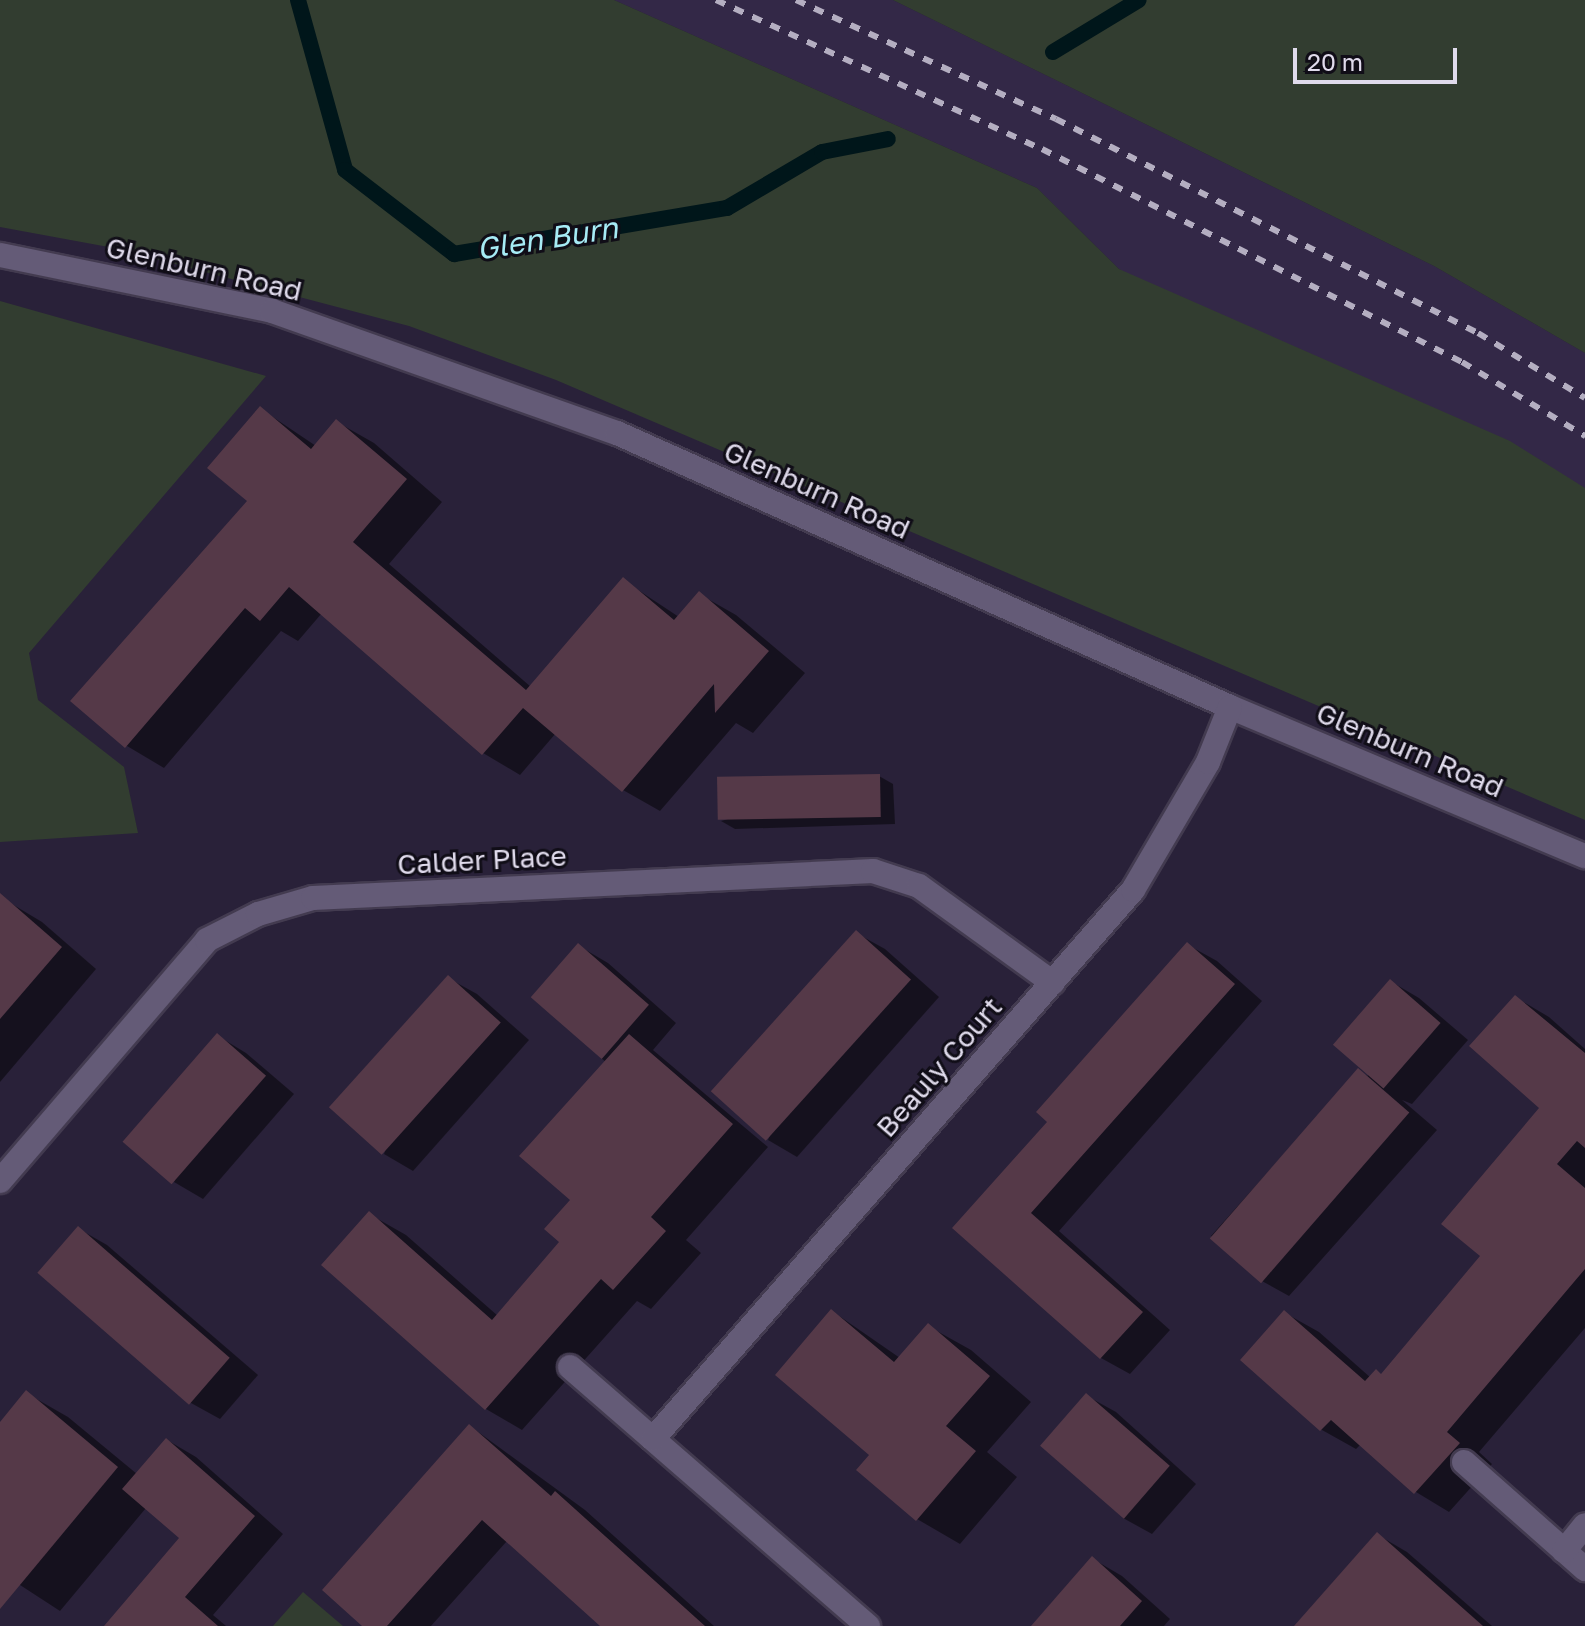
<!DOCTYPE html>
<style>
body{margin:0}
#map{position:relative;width:1585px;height:1626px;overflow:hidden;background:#292139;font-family:"Golos Text",sans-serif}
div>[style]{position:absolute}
.built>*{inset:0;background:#332847}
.green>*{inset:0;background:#323d30}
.shadow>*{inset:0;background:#0007}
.stream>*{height:16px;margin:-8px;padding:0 8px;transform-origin:8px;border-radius:8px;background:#00161a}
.building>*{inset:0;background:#553948;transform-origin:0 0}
.roads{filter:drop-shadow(2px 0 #433b50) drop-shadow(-2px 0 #433b50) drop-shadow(0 2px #433b50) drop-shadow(0 -2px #433b50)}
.street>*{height:24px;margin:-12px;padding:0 12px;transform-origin:12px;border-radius:12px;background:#645b77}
.rail>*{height:6px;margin-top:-3px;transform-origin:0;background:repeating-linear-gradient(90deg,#b4aec1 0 10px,transparent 0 20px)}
span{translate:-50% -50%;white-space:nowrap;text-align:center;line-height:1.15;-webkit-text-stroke:6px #100d17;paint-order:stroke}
.street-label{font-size:28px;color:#e0dbec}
.water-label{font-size:30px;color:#a6ebf5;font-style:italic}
.scale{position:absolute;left:1293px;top:48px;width:164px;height:36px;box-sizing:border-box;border:4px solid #e0dbec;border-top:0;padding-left:10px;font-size:24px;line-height:28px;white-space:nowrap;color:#e0dbec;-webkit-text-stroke:6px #100d17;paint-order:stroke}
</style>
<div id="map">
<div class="built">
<i style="clip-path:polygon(614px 0,893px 0,1434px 266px,1585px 353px,1585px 570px,1119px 269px,1037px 188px)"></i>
</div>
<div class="green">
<i style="clip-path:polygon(0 0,614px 0,1037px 188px,1119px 269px,1510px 441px,1585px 488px,1585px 820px,556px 380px,409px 326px,114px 248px,0 227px)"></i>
<i style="clip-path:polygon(893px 0,1585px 0,1585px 353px,1434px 266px)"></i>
<i style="clip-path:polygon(0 301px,266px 376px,29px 653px,38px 700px,124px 767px,138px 833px,0 842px)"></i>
<i style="clip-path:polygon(303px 1592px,343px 1626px,273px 1626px)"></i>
</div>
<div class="shadow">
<i style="clip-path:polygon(261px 409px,316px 446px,337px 422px,374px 443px,442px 502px,389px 564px,531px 687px,623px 580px,679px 617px,699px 594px,736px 615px,805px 673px,753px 733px,736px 723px,660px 811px,623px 790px,556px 733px,520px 775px,483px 753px,322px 613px,298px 641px,281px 631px,164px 768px,127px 746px,73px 700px,250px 501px)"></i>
<i style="clip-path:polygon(879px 776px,893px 784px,895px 824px,735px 829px,721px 821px)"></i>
<i style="clip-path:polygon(7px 901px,42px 922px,96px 969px,0 1082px,0 909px)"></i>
<i style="clip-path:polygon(856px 933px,885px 949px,939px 997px,797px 1157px,768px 1140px)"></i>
<i style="clip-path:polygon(1188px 945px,1217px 961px,1262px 1001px,1059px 1231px,1170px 1330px,1130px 1374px,1101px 1358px,955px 1228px,1050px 1122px)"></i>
<i style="clip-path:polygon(579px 946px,608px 963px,676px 1023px,653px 1050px,768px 1147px,686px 1240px,701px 1253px,651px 1309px,637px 1301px,522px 1430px,486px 1409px,369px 1214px,406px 1235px,498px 1316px,562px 1242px,606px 1062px,601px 1058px)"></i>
<i style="clip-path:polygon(448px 978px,477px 994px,529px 1040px,413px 1171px,384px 1154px)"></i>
<i style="clip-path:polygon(1390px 981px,1419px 998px,1468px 1040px,1412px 1104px,1402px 1100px,1437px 1130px,1289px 1296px,1260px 1280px,1211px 1236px,1358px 1071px,1368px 1076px)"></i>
<i style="clip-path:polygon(1515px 997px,1549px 1017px,1585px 1049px,1585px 1328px,1479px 1452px,1492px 1464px,1449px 1512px,1416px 1492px,1361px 1444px,1356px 1449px,1322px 1430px,1243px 1360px,1285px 1313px,1319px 1332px,1371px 1378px,1382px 1375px,1483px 1256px,1541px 1107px)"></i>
<i style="clip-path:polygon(218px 1036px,246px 1053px,294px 1094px,203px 1199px,174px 1182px)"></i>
<i style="clip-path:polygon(79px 1229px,107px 1245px,258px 1375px,220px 1419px,191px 1403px)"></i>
<i style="clip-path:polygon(832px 1311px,900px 1358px,928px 1326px,971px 1350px,1031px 1402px,987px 1452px,1017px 1477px,960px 1544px,917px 1519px,858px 1470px,871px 1455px)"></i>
<i style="clip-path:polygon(26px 1393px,68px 1417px,137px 1474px,167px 1440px,196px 1457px,283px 1534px,213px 1615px,226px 1626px,106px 1626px,182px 1538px,146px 1508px,60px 1611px,0 1572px,0 1425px)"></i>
<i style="clip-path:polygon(1087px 1396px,1116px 1412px,1196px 1484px,1152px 1534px,1123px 1518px)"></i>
<i style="clip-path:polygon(470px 1426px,585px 1510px,714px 1626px,603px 1626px,507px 1541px,431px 1626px,366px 1626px)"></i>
<i style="clip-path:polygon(1378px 1535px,1407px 1552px,1492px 1626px,1297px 1626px)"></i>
<i style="clip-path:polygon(1093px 1559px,1122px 1576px,1170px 1619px,1164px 1626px,1034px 1626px)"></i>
</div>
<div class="stream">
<i style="left:298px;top:0;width:176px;rotate:74.5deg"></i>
<i style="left:345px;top:170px;width:138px;rotate:37.6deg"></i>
<i style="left:454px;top:254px;width:277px;rotate:-9.6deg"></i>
<i style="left:727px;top:208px;width:110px;rotate:-30.5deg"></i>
<i style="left:822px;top:152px;width:67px;rotate:-11.1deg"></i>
<i style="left:1053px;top:52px;width:100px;rotate:-31.2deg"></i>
</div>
<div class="building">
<i style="clip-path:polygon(260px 406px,311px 449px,336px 419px,407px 479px,353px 542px,526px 690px,623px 577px,674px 620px,699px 591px,769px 651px,715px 713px,714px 684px,622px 792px,523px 708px,482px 755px,289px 587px,260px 621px,245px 608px,125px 748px,70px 701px,247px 501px,207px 468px)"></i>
<i style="left:880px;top:774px;width:43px;height:163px;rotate:89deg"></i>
<i style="clip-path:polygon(0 893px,62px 947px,0 1019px)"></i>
<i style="left:856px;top:930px;width:74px;height:217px;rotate:42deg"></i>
<i style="clip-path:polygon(1187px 942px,1235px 984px,1031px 1213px,1143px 1312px,1100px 1359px,952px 1228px,1047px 1122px,1036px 1112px)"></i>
<i style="left:578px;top:943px;width:94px;height:72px;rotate:41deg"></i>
<i style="left:448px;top:975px;width:71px;height:178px;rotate:42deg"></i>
<i style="left:1390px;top:979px;width:67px;height:87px;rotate:41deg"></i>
<i style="clip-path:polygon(1515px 995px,1585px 1053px,1585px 1148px,1577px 1141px,1557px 1164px,1585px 1188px,1585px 1269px,1447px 1432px,1460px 1443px,1414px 1494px,1331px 1420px,1320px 1431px,1240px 1360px,1284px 1310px,1365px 1381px,1376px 1369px,1381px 1374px,1480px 1256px,1441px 1224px,1539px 1108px,1469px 1046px)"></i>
<i style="left:217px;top:1033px;width:65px;height:144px;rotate:41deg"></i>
<i style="clip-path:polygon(629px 1034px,733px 1124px,651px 1217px,666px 1231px,613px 1290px,601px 1279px,485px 1410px,321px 1265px,369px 1211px,492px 1320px,559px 1242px,544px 1229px,570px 1200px,519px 1156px)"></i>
<i style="left:1358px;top:1068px;width:68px;height:226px;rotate:41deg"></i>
<i style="left:78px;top:1226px;width:201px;height:62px;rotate:41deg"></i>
<i style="clip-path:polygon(831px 1309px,894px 1362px,928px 1323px,990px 1376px,946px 1426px,976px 1451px,916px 1521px,856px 1470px,869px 1455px,775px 1375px)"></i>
<i style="clip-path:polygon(26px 1390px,118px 1467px,0 1609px,0 1422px)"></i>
<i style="left:1086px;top:1393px;width:111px;height:70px;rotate:41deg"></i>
<i style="clip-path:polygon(469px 1424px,551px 1496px,555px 1491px,705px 1626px,600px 1626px,482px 1520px,387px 1626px,362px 1626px,322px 1590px)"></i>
<i style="clip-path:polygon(166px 1438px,255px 1516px,185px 1597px,218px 1626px,104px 1626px,179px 1538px,122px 1489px)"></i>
<i style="clip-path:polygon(1377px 1532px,1483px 1626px,1294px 1626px)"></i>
<i style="clip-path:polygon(1092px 1556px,1142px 1601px,1120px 1626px,1031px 1626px)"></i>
</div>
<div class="roads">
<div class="street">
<i style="left:0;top:255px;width:278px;rotate:11.6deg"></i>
<i style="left:272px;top:311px;width:366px;rotate:19.5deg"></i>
<i style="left:617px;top:433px;width:671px;rotate:24.08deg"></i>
<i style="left:1230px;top:707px;width:385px;rotate:22.8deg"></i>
<i style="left:0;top:1181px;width:318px;rotate:-49.3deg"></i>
<i style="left:207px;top:940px;width:57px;rotate:-27deg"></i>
<i style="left:258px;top:914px;width:57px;rotate:-16.2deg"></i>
<i style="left:313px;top:898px;width:561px;rotate:-2.76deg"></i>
<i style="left:873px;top:871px;width:48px;rotate:18.1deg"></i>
<i style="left:919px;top:886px;width:165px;rotate:35.9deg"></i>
<i style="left:570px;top:1367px;width:395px;rotate:41deg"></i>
<i style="left:653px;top:1439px;width:729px;rotate:-48.84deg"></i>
<i style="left:1133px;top:890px;width:148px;rotate:-59.6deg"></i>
<i style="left:1208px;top:762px;width:59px;rotate:-68.2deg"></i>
<i style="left:1464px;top:1462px;width:162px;rotate:41.5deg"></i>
<i style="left:1564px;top:1551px;width:33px;rotate:-51deg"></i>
</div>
</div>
<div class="rail">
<i style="left:716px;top:0;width:358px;rotate:24.6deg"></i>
<i style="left:1042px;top:149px;width:471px;rotate:26.9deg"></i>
<i style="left:1462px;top:362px;width:144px;rotate:31deg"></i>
<i style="left:796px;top:0;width:286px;rotate:24.6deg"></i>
<i style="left:1056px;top:119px;width:473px;rotate:26.9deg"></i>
<i style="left:1478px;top:333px;width:125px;rotate:31.3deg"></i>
</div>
<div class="street-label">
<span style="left:204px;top:269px;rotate:13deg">Glenburn Road</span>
<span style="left:817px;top:490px;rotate:24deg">Glenburn Road</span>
<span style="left:1410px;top:750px;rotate:23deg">Glenburn Road</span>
<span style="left:482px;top:860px;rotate:-3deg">Calder Place</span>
<span style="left:939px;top:1067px;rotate:-49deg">Beauly Court</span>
</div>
<div class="water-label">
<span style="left:547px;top:238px;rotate:-9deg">Glen Burn</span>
</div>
<div class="scale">20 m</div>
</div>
